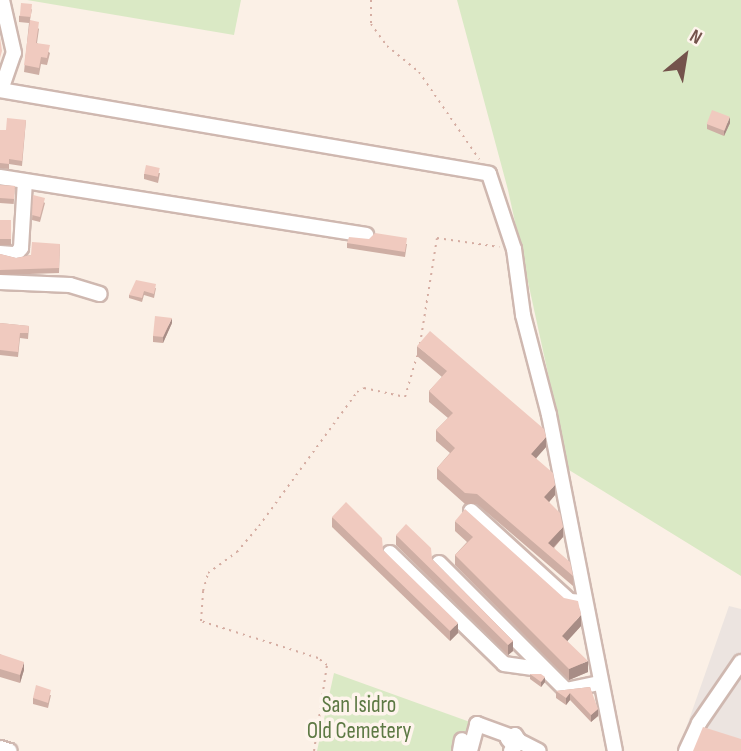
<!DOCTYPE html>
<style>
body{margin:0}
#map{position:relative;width:741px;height:751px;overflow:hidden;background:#fbf0e6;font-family:"Sofia Sans Condensed",sans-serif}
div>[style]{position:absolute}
.industrial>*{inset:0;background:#ece4e0}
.green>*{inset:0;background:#dae9c5}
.path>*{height:2px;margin-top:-1px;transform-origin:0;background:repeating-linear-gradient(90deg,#d5ada2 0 2px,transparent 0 7px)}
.roads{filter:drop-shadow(2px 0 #cfb8b0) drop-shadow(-2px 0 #cfb8b0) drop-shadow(0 2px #cfb8b0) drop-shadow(0 -2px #cfb8b0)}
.minor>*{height:14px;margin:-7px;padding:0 7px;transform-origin:7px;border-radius:7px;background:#fff}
.wall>*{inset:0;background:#ceaea4;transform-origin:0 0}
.shaded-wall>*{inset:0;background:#a88d86}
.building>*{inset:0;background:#f0cabf;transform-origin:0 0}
span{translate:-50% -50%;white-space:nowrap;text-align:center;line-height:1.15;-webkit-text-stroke:7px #fef4ec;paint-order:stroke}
.park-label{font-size:23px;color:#5d7944}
.north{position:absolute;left:650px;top:21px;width:70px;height:70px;-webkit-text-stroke:5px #fef4ec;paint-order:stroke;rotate:30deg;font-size:19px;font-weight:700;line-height:28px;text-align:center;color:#74534c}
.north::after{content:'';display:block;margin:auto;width:24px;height:32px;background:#74534c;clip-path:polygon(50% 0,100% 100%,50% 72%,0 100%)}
</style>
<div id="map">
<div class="industrial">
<i style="clip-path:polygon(729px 606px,741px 609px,741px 751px,678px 751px)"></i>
</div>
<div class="green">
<i style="clip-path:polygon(27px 0,241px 0,234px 35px)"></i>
<i style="clip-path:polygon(457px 0,741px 0,741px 576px,569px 470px,508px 190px)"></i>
<i style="clip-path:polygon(334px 673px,470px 722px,465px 751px,317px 751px)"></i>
</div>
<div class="path">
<i style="left:371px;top:0;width:24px;rotate:90deg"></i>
<i style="left:371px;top:24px;width:27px;rotate:54deg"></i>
<i style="left:387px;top:46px;width:41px;rotate:39.1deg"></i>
<i style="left:419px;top:72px;width:106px;rotate:55.4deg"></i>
<i style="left:420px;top:344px;width:107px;rotate:-80.9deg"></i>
<i style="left:437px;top:238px;width:63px;rotate:8.3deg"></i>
<i style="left:314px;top:751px;width:87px;rotate:-81.4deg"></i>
<i style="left:327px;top:665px;width:11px;rotate:-142deg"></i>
<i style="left:318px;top:658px;width:123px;rotate:-162.5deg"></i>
<i style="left:201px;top:621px;width:30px;rotate:-86deg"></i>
<i style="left:203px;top:591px;width:19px;rotate:-74deg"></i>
<i style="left:208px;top:573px;width:36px;rotate:-36deg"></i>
<i style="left:237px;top:552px;width:34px;rotate:-50deg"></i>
<i style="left:259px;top:526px;width:166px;rotate:-53.8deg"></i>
<i style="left:357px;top:392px;width:8px;rotate:-30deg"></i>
<i style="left:364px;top:388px;width:42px;rotate:12.4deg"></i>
<i style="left:405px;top:397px;width:43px;rotate:-73.7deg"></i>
</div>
<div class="roads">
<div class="minor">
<i style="left:0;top:90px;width:496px;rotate:9.7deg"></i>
<i style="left:489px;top:174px;width:79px;rotate:71.6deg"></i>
<i style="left:514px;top:249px;width:67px;rotate:82.2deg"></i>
<i style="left:523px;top:315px;width:103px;rotate:75.4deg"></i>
<i style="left:549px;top:415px;width:342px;rotate:78.9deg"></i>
<i style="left:1px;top:90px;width:39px;rotate:-71deg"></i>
<i style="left:14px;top:53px;width:54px;rotate:-102.8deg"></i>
<i style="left:0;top:177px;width:371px;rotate:9deg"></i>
<i style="left:0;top:253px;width:16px;rotate:4deg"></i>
<i style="left:16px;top:254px;width:8px;rotate:-50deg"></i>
<i style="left:21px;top:248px;width:67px;rotate:-86.6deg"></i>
<i style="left:0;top:282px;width:70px;rotate:2.5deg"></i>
<i style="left:70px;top:285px;width:31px;rotate:17deg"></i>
<i style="left:471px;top:511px;width:134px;rotate:42.3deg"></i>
<i style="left:570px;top:601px;width:15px;rotate:4deg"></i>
<i style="left:390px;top:553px;width:159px;rotate:44.2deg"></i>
<i style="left:504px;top:664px;width:42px;rotate:8.1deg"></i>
<i style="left:439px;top:563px;width:180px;rotate:45deg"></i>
<i style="left:566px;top:690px;width:35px;rotate:-12deg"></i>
<i style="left:519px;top:741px;width:22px;rotate:27deg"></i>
<i style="left:0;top:748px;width:10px;rotate:17deg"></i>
<i style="left:460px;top:751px;width:11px;rotate:-80deg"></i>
<i style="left:470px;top:751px;width:28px;rotate:-75deg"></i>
<i style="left:477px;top:724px;width:35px;rotate:20deg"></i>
<i style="left:511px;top:751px;width:13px;rotate:-51deg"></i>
<i style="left:519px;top:741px;width:7px;rotate:-124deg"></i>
<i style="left:515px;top:735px;width:8px;rotate:150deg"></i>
<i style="left:508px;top:739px;width:8px;rotate:50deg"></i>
<i style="left:686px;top:751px;width:31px;rotate:-65deg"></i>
<i style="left:699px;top:723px;width:74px;rotate:-55.5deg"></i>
</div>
</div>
<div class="wall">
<i style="clip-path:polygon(32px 9px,30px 20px,39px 29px,37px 43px,50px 53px,47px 65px,41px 64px,39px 75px,24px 72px,29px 23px,19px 22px,19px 16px)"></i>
<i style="clip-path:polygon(26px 120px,22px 166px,9px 164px,9px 169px,0 168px,0 130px,6px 130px)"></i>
<i style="clip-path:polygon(730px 123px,724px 136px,707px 129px,707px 124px)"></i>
<i style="clip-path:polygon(160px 173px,158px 183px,144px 179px,144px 174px)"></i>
<i style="left:0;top:185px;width:15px;height:18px;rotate:4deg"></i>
<i style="clip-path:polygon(33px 195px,45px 203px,40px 222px,32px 220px)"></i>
<i style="left:0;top:220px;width:11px;height:25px"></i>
<i style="clip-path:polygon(347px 243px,407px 244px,405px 257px,347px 248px)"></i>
<i style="clip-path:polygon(60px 244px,59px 273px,0 275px,0 254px,16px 258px,31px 255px)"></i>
<i style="clip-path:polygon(156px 288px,154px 298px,144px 295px,142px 302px,129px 298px,129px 295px)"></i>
<i style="clip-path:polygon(0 323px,29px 326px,28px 339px,20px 338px,18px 357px,0 355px)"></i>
<i style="clip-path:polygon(172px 323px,163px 343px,153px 342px,153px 336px)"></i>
<i style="clip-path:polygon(417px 346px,546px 447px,536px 458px,555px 495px,549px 502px,563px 537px,554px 548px,573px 576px,573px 586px,477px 504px,465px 504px,437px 479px,437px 468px,450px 453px,436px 441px,436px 430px,448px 418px,429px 402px,429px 391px,442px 377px,417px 356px)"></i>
<i style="clip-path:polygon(332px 517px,383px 550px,458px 633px,450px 641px,332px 527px)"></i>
<i style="clip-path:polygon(455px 521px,581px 626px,567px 641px,588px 672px,569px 680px,455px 565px,455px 555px,467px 542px,455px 531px)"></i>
<i style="clip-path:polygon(396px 535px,432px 559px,513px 641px,513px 651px,508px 655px,396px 545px)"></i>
<i style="clip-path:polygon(0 654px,24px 670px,20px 683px,0 677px)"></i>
<i style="clip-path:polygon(530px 674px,545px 682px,541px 687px,530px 679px)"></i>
<i style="clip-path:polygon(590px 687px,598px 716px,591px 722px,570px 700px,566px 705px,556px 698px,556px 691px)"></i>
<i style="clip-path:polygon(51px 695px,48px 708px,33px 704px,33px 698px)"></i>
</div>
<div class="shaded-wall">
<i style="clip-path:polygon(730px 117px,730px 123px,724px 136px,724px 131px)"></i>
<i style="clip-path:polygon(172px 318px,172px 323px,163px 343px,163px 337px)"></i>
<i style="clip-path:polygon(546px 437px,546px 447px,531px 464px,531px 454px)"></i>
<i style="clip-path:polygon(555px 485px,555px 495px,544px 508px,544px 497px)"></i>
<i style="clip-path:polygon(563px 527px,563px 537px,548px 553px,548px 543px)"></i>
<i style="clip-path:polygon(581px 615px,581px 626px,562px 647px,562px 636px)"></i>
<i style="clip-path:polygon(458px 623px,458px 633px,450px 641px,450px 631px)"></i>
<i style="clip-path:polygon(513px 641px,513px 651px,508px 655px,508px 645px)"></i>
<i style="clip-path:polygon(588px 661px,588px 672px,569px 680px,569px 669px)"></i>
<i style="clip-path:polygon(24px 662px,24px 670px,20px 683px,20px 675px)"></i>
<i style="clip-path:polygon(545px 677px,545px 682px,541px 687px,541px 682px)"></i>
<i style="clip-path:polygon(570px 693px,570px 700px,566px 705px,566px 698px)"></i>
<i style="clip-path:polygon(598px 709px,598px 716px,591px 722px,591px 715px)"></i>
</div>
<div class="building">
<i style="left:21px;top:3px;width:11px;height:13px;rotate:5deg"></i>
<i style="clip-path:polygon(30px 20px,39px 22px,36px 43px,50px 45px,47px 58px,41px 57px,39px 68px,24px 65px)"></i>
<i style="clip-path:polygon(0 37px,2px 51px,0 58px)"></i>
<i style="left:712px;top:110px;width:19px;height:15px;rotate:21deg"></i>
<i style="clip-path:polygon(7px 118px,26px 120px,22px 161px,9px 159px,9px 164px,0 163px,0 130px,6px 130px)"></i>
<i style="left:146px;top:165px;width:14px;height:9px;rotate:12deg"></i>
<i style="left:0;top:185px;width:15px;height:13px;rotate:4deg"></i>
<i style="clip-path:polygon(33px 195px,45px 198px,40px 217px,32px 215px)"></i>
<i style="left:0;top:220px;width:11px;height:19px"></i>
<i style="clip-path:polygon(375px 233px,407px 238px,405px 252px,347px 243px,349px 237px,369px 239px)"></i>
<i style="clip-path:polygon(32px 242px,60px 244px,59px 268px,0 270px,0 254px,16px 258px,31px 255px)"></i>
<i style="clip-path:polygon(136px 280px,156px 284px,154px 294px,144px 291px,142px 298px,129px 295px)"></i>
<i style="clip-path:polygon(155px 316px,172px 318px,163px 337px,153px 336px)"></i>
<i style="clip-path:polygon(0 323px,29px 326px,28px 333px,20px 333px,18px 352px,0 350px)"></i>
<i style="clip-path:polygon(430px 331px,544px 429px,546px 437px,531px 454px,553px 473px,555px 485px,544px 497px,560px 513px,563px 527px,548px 543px,570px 562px,573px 576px,477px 494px,465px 493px,437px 468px,455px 448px,436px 430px,453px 413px,429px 391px,447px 371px,417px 346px)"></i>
<i style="clip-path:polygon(346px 502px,382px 538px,383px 550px,458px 623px,450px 631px,332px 517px)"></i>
<i style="clip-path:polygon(465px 509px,564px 598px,578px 601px,581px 615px,562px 636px,588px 661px,569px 669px,455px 555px,473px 537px,455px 521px)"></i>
<i style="clip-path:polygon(406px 524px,431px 548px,432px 559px,513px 641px,508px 645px,396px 535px)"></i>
<i style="clip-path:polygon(0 654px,24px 662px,20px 675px,0 669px)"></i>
<i style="clip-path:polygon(530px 674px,541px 674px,545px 677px,541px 682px)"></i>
<i style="clip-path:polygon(36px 685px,51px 690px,48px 703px,33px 698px)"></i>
<i style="clip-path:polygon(590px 687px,598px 709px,591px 715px,570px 693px,566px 698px,556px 691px)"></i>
<i style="clip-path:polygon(703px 727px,741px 739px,741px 751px,693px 751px)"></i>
</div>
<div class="park-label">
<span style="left:359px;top:718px">San Isidro<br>Old Cemetery</span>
</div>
<div class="north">N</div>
</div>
